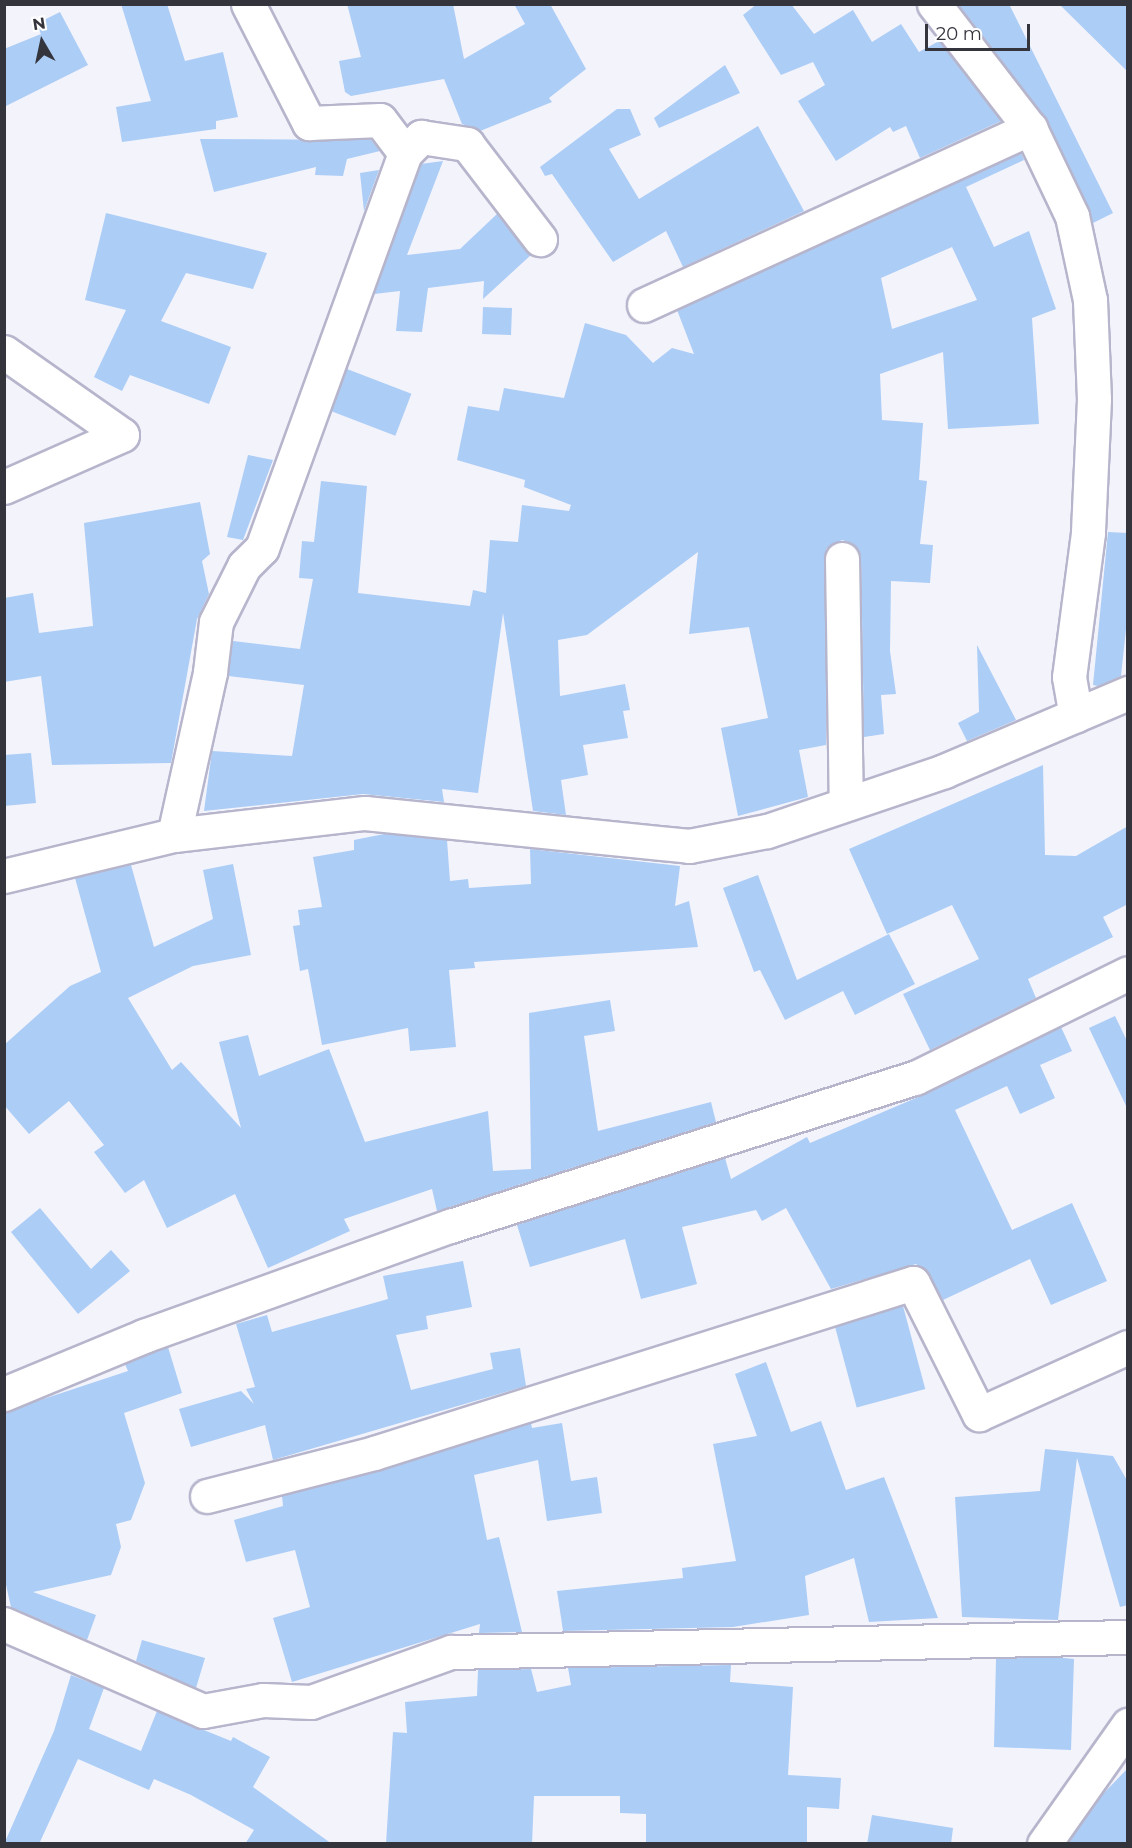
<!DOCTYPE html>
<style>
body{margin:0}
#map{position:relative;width:1132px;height:1848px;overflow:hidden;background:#f3f3fc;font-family:Montserrat,sans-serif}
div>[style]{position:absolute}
.building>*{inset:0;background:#accdf6;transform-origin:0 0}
.roads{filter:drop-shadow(2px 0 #b6b5cc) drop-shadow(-2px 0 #b6b5cc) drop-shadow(0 2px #b6b5cc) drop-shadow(0 -2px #b6b5cc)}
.minor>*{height:33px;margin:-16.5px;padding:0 16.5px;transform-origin:16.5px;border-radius:16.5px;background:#fff}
span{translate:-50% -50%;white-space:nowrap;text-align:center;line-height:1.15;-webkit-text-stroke:5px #fff;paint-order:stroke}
.frame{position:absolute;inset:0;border:6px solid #34343d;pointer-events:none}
.north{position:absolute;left:12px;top:12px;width:60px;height:60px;-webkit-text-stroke:4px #fff;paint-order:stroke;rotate:351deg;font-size:16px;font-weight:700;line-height:24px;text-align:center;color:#34343d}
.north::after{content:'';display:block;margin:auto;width:21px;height:27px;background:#34343d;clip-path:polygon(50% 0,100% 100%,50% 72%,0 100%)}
.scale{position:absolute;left:925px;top:24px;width:105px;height:27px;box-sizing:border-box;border:3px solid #34343d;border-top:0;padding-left:8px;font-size:18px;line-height:21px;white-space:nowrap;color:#34343d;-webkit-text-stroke:4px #fff;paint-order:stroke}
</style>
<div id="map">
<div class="building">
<i style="clip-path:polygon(121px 4px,167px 4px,185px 61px,223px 52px,238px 117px,216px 121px,216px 129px,122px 142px,116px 107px,151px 101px)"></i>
<i style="clip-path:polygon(347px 4px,453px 4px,464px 59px,525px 24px,514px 4px,550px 4px,586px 69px,549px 98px,552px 102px,480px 131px,462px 124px,444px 79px,351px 96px,345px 92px,339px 61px,361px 57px)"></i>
<i style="clip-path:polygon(757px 4px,791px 4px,814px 34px,853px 10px,872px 42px,901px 24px,919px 52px,939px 41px,1001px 121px,920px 158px,906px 126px,893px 132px,890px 127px,836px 161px,798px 101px,825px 85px,813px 62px,781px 75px,743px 15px)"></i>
<i style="clip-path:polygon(958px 4px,1009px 4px,1113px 213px,1093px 223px,1045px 117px)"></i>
<i style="clip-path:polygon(1059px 4px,1128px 4px,1128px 72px)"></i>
<i style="clip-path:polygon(60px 12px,88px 65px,4px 107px,4px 49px,41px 34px,36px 24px)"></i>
<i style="clip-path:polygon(725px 65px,740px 93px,659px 128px,654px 118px)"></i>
<i style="clip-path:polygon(617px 109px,630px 109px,641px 135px,609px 149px,639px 199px,758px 126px,804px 211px,683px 267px,666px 231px,613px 262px,552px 174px,545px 176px,540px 167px)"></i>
<i style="clip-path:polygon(200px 139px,371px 140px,380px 151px,347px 159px,343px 176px,315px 175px,316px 167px,214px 192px)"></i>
<i style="clip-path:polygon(evenodd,1021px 153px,1024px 160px,966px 187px,994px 247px,1029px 231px,1056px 309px,1032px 318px,1039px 424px,948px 429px,943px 352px,880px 374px,882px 420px,923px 423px,919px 480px,927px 481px,920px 544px,933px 545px,930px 583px,891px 581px,890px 651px,896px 694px,881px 695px,884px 734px,864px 737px,861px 558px,852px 543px,842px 540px,826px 549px,826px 745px,799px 750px,808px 797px,738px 816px,721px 728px,768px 718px,749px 627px,689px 634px,698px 552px,587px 635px,558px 640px,560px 696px,625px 684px,630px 710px,623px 711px,628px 738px,583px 745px,588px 775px,561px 780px,566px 815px,533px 811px,503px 613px,478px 793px,442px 789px,444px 802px,363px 794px,204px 811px,212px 751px,292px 756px,304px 685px,228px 676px,233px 641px,300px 649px,313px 579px,299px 578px,302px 541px,314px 542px,321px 481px,367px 486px,358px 593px,470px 606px,473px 590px,486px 593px,490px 540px,518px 542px,522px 505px,569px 511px,571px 505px,524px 487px,525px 480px,457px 460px,468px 406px,499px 411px,504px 388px,564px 398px,585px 323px,626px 335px,653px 363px,672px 348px,694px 354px,677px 310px,1021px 153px,952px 247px,977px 300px,892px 329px,881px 278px,952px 247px)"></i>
<i style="clip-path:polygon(443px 161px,407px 255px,460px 249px,497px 214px,531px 255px,483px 299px,484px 281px,428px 288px,422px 332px,396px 331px,400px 291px,374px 294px,421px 164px)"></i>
<i style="clip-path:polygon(379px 170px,364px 211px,360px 173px)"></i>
<i style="clip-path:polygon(106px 213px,267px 253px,253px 289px,186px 273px,161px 321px,231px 347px,209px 404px,130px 375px,122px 391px,94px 377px,126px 310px,85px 300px)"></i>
<i style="left:483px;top:307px;width:29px;height:27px;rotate:2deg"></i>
<i style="left:347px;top:369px;width:69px;height:45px;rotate:21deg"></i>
<i style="clip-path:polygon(248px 455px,273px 460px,243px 540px,227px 537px)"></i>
<i style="clip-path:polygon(200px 502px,210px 554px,202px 561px,209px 594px,197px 619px,171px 763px,52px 765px,41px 676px,4px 682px,4px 598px,33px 593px,39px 633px,93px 626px,84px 523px)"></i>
<i style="clip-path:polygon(1108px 532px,1128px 533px,1128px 610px,1121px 676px,1098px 686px,1093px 685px)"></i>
<i style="clip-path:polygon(977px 645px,1016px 720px,967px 741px,958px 723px,979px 712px)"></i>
<i style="clip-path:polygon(31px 753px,36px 803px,4px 806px,4px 755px)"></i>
<i style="clip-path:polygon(1043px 765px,1045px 855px,1076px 856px,1128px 826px,1128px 904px,1103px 917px,1113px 937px,1028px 979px,1036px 998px,930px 1050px,903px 994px,979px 959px,952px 905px,887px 934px,849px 849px)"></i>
<i style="clip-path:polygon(384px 834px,447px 840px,450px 881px,468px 879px,469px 888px,531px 884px,530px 849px,680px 866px,675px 906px,689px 901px,698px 947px,474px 962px,475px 968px,449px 970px,456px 1047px,410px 1051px,408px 1028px,322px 1045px,308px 969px,300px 971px,293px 926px,300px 925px,298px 910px,322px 907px,313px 857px,354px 850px,354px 840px)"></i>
<i style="clip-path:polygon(233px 864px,251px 955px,193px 966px,128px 998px,172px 1070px,181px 1062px,241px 1128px,219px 1042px,248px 1035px,259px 1076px,329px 1049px,365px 1142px,488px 1111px,493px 1171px,531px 1169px,529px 1013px,610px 1000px,615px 1031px,584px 1036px,598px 1131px,711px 1102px,716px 1122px,437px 1211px,432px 1189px,344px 1219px,350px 1231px,268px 1268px,235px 1194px,167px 1228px,144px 1180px,125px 1193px,94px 1152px,104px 1145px,69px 1101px,29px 1134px,4px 1105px,4px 1045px,70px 986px,101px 972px,75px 878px,131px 865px,154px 947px,213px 919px,203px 870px)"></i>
<i style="clip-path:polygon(758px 875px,797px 980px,889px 934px,915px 984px,855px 1015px,843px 991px,785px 1020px,760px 970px,754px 972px,723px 888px)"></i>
<i style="clip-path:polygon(1115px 1016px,1128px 1043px,1128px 1110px,1089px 1028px)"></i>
<i style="clip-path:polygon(1061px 1027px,1072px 1051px,1040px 1065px,1055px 1098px,1020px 1114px,1007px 1086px,955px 1110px,1012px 1230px,1072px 1203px,1107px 1281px,1051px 1305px,1030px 1259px,943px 1300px,929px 1274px,916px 1264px,831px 1289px,786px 1208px,762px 1221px,756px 1210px,682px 1227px,697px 1284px,641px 1299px,625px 1239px,530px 1267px,517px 1225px,725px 1158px,731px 1179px,807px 1137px,810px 1143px,923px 1095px)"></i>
<i style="clip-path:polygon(40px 1208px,91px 1269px,111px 1250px,130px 1271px,78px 1314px,11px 1232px)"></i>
<i style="clip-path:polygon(463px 1261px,472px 1307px,426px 1316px,428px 1329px,396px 1335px,411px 1390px,493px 1369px,490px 1353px,520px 1348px,526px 1386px,273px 1460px,265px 1425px,191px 1447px,179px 1409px,241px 1391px,254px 1404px,246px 1389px,255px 1387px,236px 1324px,267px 1315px,272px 1332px,388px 1299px,383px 1276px)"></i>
<i style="left:903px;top:1306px;width:86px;height:71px;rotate:75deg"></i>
<i style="clip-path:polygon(168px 1347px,182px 1393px,124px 1413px,145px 1483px,131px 1520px,116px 1524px,121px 1547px,111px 1575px,33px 1592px,96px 1615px,87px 1640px,11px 1607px,4px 1576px,4px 1412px,128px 1371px,125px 1364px)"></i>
<i style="clip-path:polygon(766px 1362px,791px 1432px,821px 1421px,846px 1490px,884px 1477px,938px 1618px,869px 1622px,854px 1558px,805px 1576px,809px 1615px,733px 1627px,563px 1631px,557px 1591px,683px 1578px,682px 1568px,736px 1561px,713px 1444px,757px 1436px,735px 1374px)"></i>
<i style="clip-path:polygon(531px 1423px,532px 1428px,562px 1423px,571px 1481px,597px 1477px,602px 1513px,547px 1521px,538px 1460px,474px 1475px,487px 1540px,499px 1537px,522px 1632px,479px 1633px,480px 1624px,292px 1682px,273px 1618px,310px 1607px,295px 1550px,246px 1562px,234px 1520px,283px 1506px,282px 1496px)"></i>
<i style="clip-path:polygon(1045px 1449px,1113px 1456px,1128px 1482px,1128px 1605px,1120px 1607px,1077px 1458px,1058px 1620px,962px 1617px,955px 1497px,1040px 1491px)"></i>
<i style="clip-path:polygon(142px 1640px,205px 1658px,196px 1688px,136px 1661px)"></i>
<i style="clip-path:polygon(1054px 1657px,1074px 1659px,1071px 1750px,994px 1747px,996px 1659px)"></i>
<i style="clip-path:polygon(731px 1665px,730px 1682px,793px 1687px,788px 1775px,841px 1778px,839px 1809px,807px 1807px,807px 1844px,646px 1844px,646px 1814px,620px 1813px,620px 1796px,534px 1796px,532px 1844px,386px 1844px,393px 1732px,407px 1733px,405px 1702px,477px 1696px,478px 1670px,531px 1669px,537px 1692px,571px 1685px,568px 1668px)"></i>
<i style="clip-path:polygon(71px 1675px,104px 1688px,89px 1729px,141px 1751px,157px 1711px,231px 1741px,233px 1737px,270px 1757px,253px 1787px,332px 1844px,245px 1844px,254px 1830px,191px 1795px,154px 1779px,149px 1790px,78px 1759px,39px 1844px,4px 1844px,54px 1731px)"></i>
<i style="clip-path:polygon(1128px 1768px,1128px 1844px,1067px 1844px,1101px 1796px)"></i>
<i style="clip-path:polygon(872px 1815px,953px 1828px,951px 1844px,867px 1844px)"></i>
</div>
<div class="roads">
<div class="minor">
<i style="left:248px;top:4px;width:134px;rotate:62.9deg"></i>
<i style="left:309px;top:123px;width:71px;rotate:-2.4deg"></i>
<i style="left:380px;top:120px;width:41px;rotate:52.9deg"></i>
<i style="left:934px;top:4px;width:157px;rotate:52.3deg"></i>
<i style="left:1030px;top:128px;width:98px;rotate:64.5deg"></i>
<i style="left:1072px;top:216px;width:86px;rotate:77.9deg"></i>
<i style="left:1090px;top:300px;width:99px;rotate:87.7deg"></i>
<i style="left:1094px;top:399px;width:134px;rotate:92.6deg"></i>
<i style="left:1088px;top:533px;width:145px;rotate:97.5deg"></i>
<i style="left:1069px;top:677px;width:39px;rotate:80deg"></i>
<i style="left:644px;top:305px;width:425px;rotate:-24.6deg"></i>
<i style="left:4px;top:352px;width:144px;rotate:35.1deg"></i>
<i style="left:4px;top:487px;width:129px;rotate:-23.8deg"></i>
<i style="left:842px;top:559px;width:244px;rotate:89.1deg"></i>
<i style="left:174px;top:835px;width:167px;rotate:-77.5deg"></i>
<i style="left:210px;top:672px;width:50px;rotate:-83.2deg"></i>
<i style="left:216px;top:622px;width:63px;rotate:-63.4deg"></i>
<i style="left:244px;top:566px;width:25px;rotate:-45deg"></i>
<i style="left:262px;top:548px;width:420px;rotate:-70.1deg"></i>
<i style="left:405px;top:153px;width:23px;rotate:-45deg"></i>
<i style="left:421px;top:137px;width:47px;rotate:8.7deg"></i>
<i style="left:467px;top:144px;width:120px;rotate:52.5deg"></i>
<i style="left:4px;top:876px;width:175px;rotate:-13.6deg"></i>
<i style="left:174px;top:835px;width:192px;rotate:-6.6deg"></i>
<i style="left:365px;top:813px;width:326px;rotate:5.8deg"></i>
<i style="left:689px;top:846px;width:79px;rotate:-10.9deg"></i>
<i style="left:767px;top:831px;width:187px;rotate:-18.7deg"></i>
<i style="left:944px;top:771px;width:200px;rotate:-23deg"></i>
<i style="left:4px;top:1394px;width:152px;rotate:-22.5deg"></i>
<i style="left:144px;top:1336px;width:325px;rotate:-19.8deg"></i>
<i style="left:450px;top:1226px;width:488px;rotate:-17.7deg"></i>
<i style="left:915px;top:1078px;width:237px;rotate:-26.2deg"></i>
<i style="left:207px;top:1496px;width:172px;rotate:-14.4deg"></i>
<i style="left:374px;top:1453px;width:565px;rotate:-17.51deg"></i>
<i style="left:913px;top:1283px;width:147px;rotate:63.3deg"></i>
<i style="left:979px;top:1414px;width:163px;rotate:-24.2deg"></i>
<i style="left:4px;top:1624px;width:217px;rotate:23.6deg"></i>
<i style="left:203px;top:1711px;width:61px;rotate:-10.4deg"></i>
<i style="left:263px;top:1700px;width:48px;rotate:2.4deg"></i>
<i style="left:311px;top:1702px;width:149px;rotate:-19.7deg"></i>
<i style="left:451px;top:1652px;width:677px;rotate:-1.27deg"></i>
<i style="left:1044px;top:1844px;width:146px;rotate:-54.8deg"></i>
</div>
</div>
<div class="frame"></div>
<div class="north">N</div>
<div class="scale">20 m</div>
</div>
